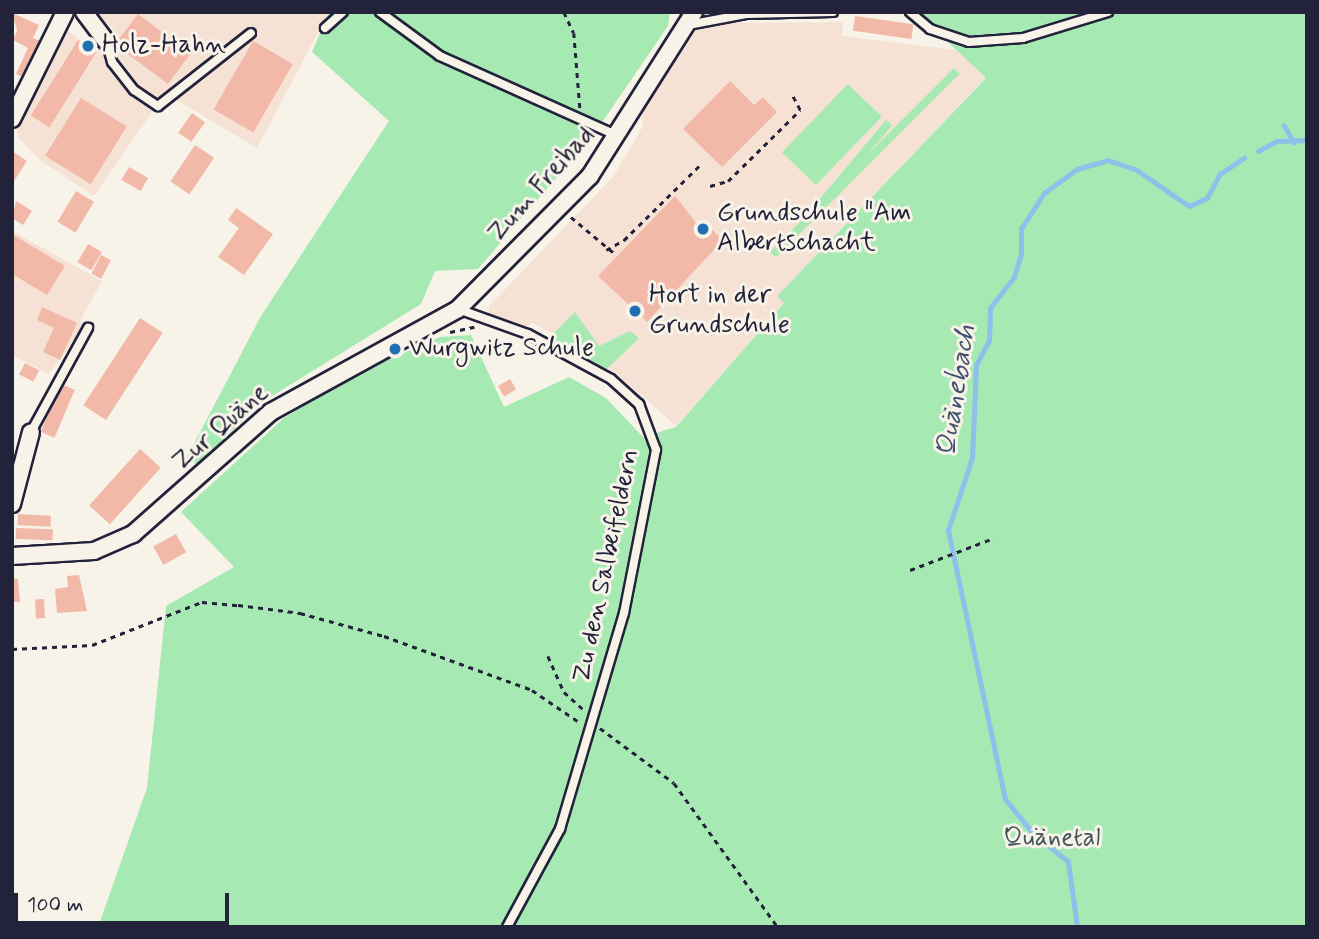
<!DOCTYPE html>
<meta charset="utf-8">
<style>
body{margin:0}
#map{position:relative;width:1319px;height:939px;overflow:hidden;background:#f7f3e8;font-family:Mynerve,sans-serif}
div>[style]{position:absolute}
.built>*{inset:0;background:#f6e2d5}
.green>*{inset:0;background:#a7e9b3;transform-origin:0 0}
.stream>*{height:4.5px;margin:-2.25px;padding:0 2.25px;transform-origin:2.25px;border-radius:2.25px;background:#8ec0ea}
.building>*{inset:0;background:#f2b9a9;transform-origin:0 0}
.path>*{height:2.5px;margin-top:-1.25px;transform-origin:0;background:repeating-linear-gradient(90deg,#22223b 0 5px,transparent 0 10px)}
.roads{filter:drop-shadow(2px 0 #22223b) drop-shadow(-2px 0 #22223b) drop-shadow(0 2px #22223b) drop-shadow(0 -2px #22223b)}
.lane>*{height:8px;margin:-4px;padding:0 4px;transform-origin:4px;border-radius:4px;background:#f7f3e8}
.street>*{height:16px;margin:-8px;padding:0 8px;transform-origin:8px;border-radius:8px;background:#f7f3e8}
.dots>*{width:19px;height:19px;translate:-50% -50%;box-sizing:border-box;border:4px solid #f7f3e8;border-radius:50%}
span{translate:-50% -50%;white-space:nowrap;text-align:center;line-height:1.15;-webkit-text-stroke:6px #f7f3e8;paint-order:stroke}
.poi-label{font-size:26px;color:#22223b}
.left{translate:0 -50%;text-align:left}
.street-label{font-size:26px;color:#22223b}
.park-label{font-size:26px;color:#435459}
.water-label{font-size:28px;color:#425170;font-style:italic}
.frame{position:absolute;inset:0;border:14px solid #22223b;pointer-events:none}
.scale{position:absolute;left:14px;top:893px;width:215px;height:32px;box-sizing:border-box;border:4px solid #22223b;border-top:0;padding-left:9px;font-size:21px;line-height:24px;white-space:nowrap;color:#22223b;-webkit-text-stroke:5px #f7f3e8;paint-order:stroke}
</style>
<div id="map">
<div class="built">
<i style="clip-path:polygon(96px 12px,329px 12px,257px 148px,165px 93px,94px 196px,40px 160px,19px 138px,16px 126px,68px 31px,97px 52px,115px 31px)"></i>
<i style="clip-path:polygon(843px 22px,842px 36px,956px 50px,986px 77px,777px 296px,784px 303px,676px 426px,616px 373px,533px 323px,525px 327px,488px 316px,489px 306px,613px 177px,643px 126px,642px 114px,696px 31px,719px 23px)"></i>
<i style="clip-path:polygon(12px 231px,102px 281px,80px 321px,85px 325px,49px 374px,12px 355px)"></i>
</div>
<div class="green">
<i style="clip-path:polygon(329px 12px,670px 12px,668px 26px,594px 134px,478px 269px,435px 271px,421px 304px,259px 404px,198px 465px,186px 459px,261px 316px,389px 121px,312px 52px)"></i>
<i style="clip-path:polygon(916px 12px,1307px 12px,1307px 927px,98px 927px,147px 788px,166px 606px,234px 567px,181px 512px,284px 418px,360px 372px,440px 337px,471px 335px,504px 407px,569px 377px,606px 398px,643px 437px,676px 427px,784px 303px,777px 296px,986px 78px)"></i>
<i style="left:954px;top:68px;width:8px;height:260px;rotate:45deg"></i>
<i style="left:848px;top:84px;width:47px;height:95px;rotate:44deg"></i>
<i style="left:886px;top:120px;width:8px;height:118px;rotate:40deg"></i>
<i style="clip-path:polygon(575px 312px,599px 346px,630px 331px,639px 338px,607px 369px,549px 338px)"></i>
</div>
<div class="stream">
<i style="left:702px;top:16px;width:4px;rotate:-63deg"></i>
<i style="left:1284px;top:125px;width:20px;rotate:60deg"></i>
<i style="left:1258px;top:151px;width:21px;rotate:-28deg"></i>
<i style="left:1277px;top:141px;width:30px;rotate:-2deg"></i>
<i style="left:1077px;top:927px;width:66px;rotate:-97.9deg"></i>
<i style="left:1068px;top:862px;width:45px;rotate:-141.3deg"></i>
<i style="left:1033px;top:834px;width:45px;rotate:-128.7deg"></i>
<i style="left:1005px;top:799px;width:275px;rotate:-102deg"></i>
<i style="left:948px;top:530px;width:76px;rotate:-71.6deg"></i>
<i style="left:972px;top:458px;width:93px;rotate:-87.5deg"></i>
<i style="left:976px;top:365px;width:27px;rotate:-62deg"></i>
<i style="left:989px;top:341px;width:33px;rotate:-88deg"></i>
<i style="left:990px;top:308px;width:39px;rotate:-52deg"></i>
<i style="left:1014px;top:277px;width:24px;rotate:-73deg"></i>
<i style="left:1021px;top:254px;width:25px;rotate:-90deg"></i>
<i style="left:1021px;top:229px;width:43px;rotate:-57.4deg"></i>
<i style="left:1044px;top:193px;width:41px;rotate:-36deg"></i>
<i style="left:1077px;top:169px;width:32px;rotate:-16deg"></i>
<i style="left:1108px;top:160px;width:31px;rotate:19deg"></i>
<i style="left:1137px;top:170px;width:63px;rotate:34.7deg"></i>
<i style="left:1189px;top:206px;width:20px;rotate:-24deg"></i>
<i style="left:1207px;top:198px;width:27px;rotate:-62deg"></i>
<i style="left:1220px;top:174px;width:29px;rotate:-34deg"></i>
</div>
<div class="building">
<i style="clip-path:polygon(12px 13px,39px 25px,33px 38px,45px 43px,28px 80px,16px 74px,28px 48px,13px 40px,17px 30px)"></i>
<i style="left:138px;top:14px;width:66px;height:38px;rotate:37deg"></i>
<i style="left:855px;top:16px;width:59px;height:15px;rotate:8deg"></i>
<i style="left:78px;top:40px;width:22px;height:89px;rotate:32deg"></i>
<i style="left:253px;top:41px;width:46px;height:79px;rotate:30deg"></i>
<i style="clip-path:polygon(730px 81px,754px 105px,763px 97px,777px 112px,722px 167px,683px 129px)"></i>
<i style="left:81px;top:98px;width:54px;height:68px;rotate:32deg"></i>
<i style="left:192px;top:113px;width:16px;height:24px;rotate:35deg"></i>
<i style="left:195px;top:145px;width:23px;height:44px;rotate:34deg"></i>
<i style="clip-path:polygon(12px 151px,27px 161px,12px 184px)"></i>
<i style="left:129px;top:167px;width:22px;height:15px;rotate:30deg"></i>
<i style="left:76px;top:191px;width:21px;height:36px;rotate:31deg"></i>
<i style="clip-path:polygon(675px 196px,701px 229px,706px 224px,723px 240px,647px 322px,598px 276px)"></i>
<i style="clip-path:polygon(16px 201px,32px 211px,23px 225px,12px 218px)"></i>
<i style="clip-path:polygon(236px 208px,273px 234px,244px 275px,218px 257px,239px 228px,228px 220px)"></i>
<i style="clip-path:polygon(12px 234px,65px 266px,47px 295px,12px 274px)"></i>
<i style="left:88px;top:244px;width:16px;height:21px;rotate:30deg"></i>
<i style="left:101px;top:255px;width:11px;height:21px;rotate:27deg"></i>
<i style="clip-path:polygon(42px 307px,77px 323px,60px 360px,43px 352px,54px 328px,37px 320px)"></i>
<i style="left:140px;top:318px;width:27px;height:104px;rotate:33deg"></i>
<i style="left:25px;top:363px;width:16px;height:13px;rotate:27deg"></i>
<i style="left:510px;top:379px;width:12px;height:14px;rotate:59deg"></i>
<i style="left:61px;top:384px;width:15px;height:52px;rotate:23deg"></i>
<i style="left:140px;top:449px;width:28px;height:76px;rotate:42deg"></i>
<i style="left:18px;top:514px;width:33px;height:11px;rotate:3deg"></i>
<i style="left:16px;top:528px;width:37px;height:11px;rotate:2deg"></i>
<i style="left:176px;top:534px;width:21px;height:26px;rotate:61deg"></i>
<i style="clip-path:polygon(79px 575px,87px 611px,57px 613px,55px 589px,68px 587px,67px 576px)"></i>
<i style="clip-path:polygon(12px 579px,18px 579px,20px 602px,12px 602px)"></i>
<i style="left:44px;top:599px;width:19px;height:9px;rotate:87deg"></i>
</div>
<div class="path">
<i style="left:564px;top:12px;width:23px;rotate:65deg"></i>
<i style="left:574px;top:33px;width:75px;rotate:85.4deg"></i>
<i style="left:710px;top:186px;width:19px;rotate:-16deg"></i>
<i style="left:728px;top:181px;width:101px;rotate:-44.6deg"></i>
<i style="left:800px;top:110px;width:17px;rotate:-118deg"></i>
<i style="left:571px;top:217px;width:56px;rotate:39.9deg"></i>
<i style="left:606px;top:250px;width:21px;rotate:-29deg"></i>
<i style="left:624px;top:240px;width:107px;rotate:-44.6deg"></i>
<i style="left:450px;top:332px;width:25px;rotate:-12deg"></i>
<i style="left:910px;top:570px;width:90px;rotate:-20.9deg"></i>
<i style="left:12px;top:649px;width:80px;rotate:-2.9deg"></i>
<i style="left:92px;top:645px;width:118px;rotate:-21.4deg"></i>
<i style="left:202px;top:602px;width:36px;rotate:5deg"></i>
<i style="left:238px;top:605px;width:63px;rotate:7.4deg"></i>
<i style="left:300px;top:613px;width:87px;rotate:15.3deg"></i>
<i style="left:384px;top:636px;width:158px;rotate:20deg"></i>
<i style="left:532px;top:690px;width:57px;rotate:34.2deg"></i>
<i style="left:548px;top:656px;width:39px;rotate:66deg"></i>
<i style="left:564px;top:692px;width:27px;rotate:42deg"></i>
<i style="left:600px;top:728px;width:92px;rotate:36.6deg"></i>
<i style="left:674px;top:783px;width:178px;rotate:54.2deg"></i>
</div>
<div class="roads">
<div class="lane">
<i style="left:380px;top:12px;width:74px;rotate:36.3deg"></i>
<i style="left:440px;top:56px;width:193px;rotate:24.2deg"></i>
<i style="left:910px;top:12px;width:26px;rotate:40deg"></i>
<i style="left:930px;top:29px;width:41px;rotate:18.4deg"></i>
<i style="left:969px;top:42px;width:54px;rotate:-4.2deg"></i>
<i style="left:1023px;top:38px;width:89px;rotate:-17deg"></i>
<i style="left:688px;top:25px;width:59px;rotate:-10.7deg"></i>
<i style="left:746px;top:14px;width:87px;rotate:-1.3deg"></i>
<i style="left:325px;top:28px;width:24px;rotate:-42deg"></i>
<i style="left:106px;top:41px;width:22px;rotate:74deg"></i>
<i style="left:112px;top:62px;width:36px;rotate:52deg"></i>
<i style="left:134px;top:90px;width:29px;rotate:34deg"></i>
<i style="left:158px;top:106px;width:118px;rotate:-38.1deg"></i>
<i style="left:458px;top:309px;width:74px;rotate:19.7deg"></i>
<i style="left:528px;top:334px;width:94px;rotate:28.5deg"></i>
<i style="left:611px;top:379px;width:38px;rotate:42deg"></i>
<i style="left:639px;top:404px;width:49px;rotate:69.7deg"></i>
<i style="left:656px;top:450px;width:166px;rotate:101.1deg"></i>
<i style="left:624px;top:613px;width:225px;rotate:106.5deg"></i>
<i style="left:560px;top:829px;width:111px;rotate:118.4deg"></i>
<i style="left:31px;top:432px;width:119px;rotate:-61.3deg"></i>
</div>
<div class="street">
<i style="left:84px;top:12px;width:36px;rotate:53deg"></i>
<i style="left:12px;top:119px;width:119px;rotate:-63.6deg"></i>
<i style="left:12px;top:504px;width:74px;rotate:-75.2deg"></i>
<i style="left:12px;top:556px;width:82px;rotate:-3.5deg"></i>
<i style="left:94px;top:551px;width:43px;rotate:-23.6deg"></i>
<i style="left:133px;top:534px;width:184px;rotate:-41.5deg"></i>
<i style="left:271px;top:412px;width:213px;rotate:-28.8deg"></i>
<i style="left:458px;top:309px;width:187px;rotate:-45.2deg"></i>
<i style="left:590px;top:176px;width:194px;rotate:-57.6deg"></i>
</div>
</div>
<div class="dots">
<i style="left:88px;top:46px;background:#1f6fb2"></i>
<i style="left:703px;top:229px;background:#1f6fb2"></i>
<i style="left:635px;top:311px;background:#1f6fb2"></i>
<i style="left:395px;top:349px;background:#1f6fb2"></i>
</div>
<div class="poi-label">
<span class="left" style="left:102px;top:46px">Holz-Hahn</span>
<span class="left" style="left:717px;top:229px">Grundschule "Am<br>Albertschacht</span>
<span class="left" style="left:649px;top:311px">Hort in der<br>Grundschule</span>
<span class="left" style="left:409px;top:349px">Wurgwitz Schule</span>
</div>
<div class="street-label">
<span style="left:542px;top:185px;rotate:-48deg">Zum Freibad</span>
<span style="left:221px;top:428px;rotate:-41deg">Zur Quäne</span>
<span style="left:607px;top:566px;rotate:-78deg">Zu den Salbeifeldern</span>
</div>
<div class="park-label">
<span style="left:1052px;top:839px">Quänetal</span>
</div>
<div class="water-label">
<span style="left:957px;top:391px;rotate:-81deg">Quänebach</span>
</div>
<div class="frame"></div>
<div class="scale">100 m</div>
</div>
